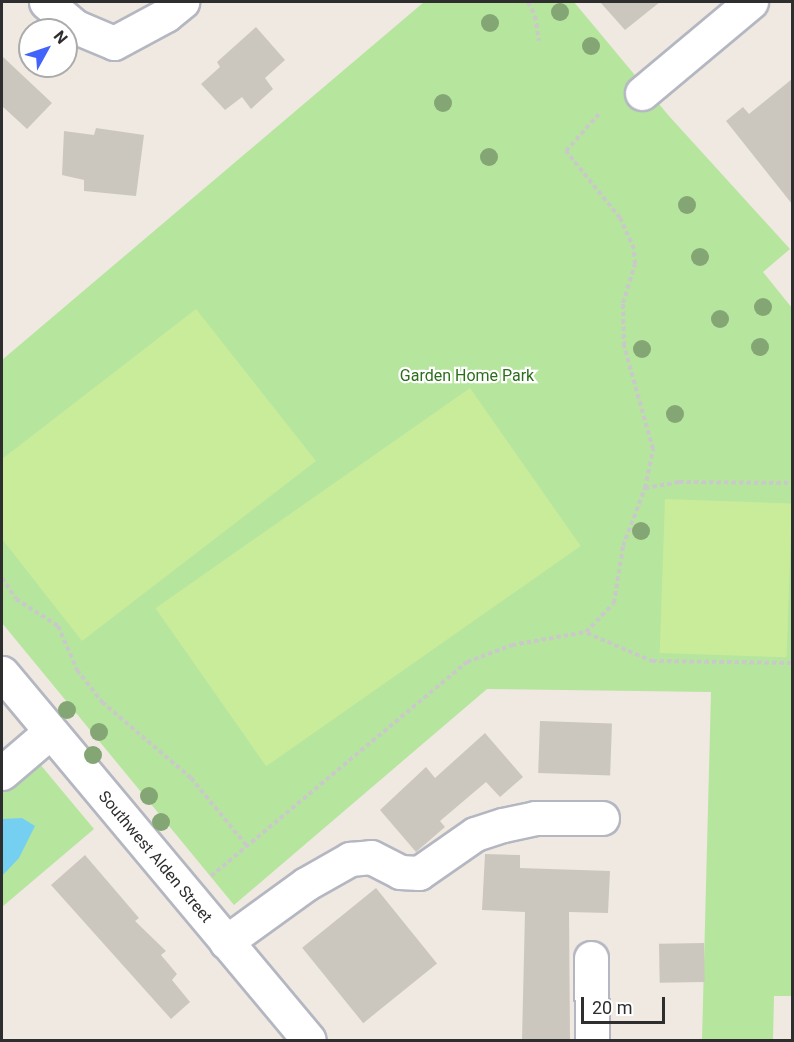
<!DOCTYPE html>
<style>
body{margin:0}
#map{position:relative;width:794px;height:1042px;overflow:hidden;background:#efe9e1;font-family:Roboto,sans-serif}
div>[style]{position:absolute}
.green>*{inset:0;background:#b6e59e}
.pitch>*{inset:0;background:#c9ec9a;transform-origin:0 0}
.water>*{inset:0;background:#75cff0}
.building>*{inset:0;background:#cbc7bf;transform-origin:0 0}
.path>*{height:4px;margin-top:-2px;transform-origin:0;background:repeating-linear-gradient(90deg,#c9c9c9 0 4.5px,transparent 0 7.5px)}
.roads{filter:drop-shadow(2px 0 #b4b7c1) drop-shadow(-2px 0 #b4b7c1) drop-shadow(0 2px #b4b7c1) drop-shadow(0 -2px #b4b7c1)}
.minor>*{height:33px;margin:-16.5px;padding:0 16.5px;transform-origin:16.5px;border-radius:16.5px;background:#fff}
.trees>*{width:18px;height:18px;margin:-9px;border-radius:50%;background:#84a574}
span{translate:-50% -50%;white-space:nowrap;text-align:center;line-height:1.15;-webkit-text-stroke:4.5px #fff;paint-order:stroke}
.park-label{font-size:16px;color:#2c6e1b}
.street-label{font-size:16px;color:#2e2e2e}
.frame{position:absolute;inset:0;border:3px solid #2e2e2e;pointer-events:none}
.north{position:absolute;left:18px;top:18px;width:60px;height:60px;box-sizing:border-box;background:#fff;border:2px solid #ababab;border-radius:50%;rotate:50deg;font-size:16px;font-weight:700;line-height:24px;text-align:center;color:#2e2e2e}
.north::after{content:'';display:block;margin:auto;width:21px;height:27px;background:#4264fb;clip-path:polygon(50% 0,100% 100%,50% 72%,0 100%)}
.scale{position:absolute;left:581px;top:997px;width:84px;height:27px;box-sizing:border-box;border:3px solid #2e2e2e;border-top:0;padding-left:8px;font-size:18px;line-height:21px;white-space:nowrap;color:#2e2e2e;-webkit-text-stroke:4px #fff;paint-order:stroke}
</style>
<div id="map">
<div class="green">
<i style="clip-path:polygon(424px 2px,574px 2px,669px 116px,790px 249px,763px 272px,792px 308px,792px 996px,774px 996px,773px 1040px,702px 1040px,711px 692px,487px 689px,234px 905px,2px 623px,2px 360px)"></i>
<i style="clip-path:polygon(19px 739px,94px 829px,2px 907px,2px 753px)"></i>
</div>
<div class="pitch">
<i style="clip-path:polygon(196px 309px,316px 461px,82px 641px,2px 539px,2px 459px)"></i>
<i style="left:470px;top:388px;width:193px;height:384px;rotate:55deg"></i>
<i style="left:665px;top:499px;width:127px;height:154px;rotate:2deg"></i>
</div>
<div class="water">
<i style="clip-path:polygon(22px 818px,35px 826px,19px 858px,2px 876px,2px 819px)"></i>
</div>
<div class="building">
<i style="clip-path:polygon(600px 2px,660px 2px,625px 30px)"></i>
<i style="clip-path:polygon(256px 27px,285px 60px,265px 78px,273px 89px,251px 109px,242px 97px,225px 110px,201px 84px,220px 67px,217px 62px)"></i>
<i style="clip-path:polygon(2px 56px,52px 103px,27px 129px,2px 106px)"></i>
<i style="clip-path:polygon(792px 79px,792px 204px,726px 121px,743px 107px,749px 114px)"></i>
<i style="clip-path:polygon(96px 128px,144px 135px,136px 196px,84px 191px,84px 180px,62px 175px,64px 131px,94px 135px)"></i>
<i style="left:540px;top:721px;width:72px;height:52px;rotate:2deg"></i>
<i style="clip-path:polygon(485px 733px,523px 777px,500px 797px,486px 782px,440px 821px,445px 827px,416px 852px,380px 810px,426px 767px,435px 778px)"></i>
<i style="clip-path:polygon(485px 854px,520px 855px,520px 868px,610px 871px,608px 913px,569px 912px,570px 1039px,522px 1040px,525px 912px,482px 910px)"></i>
<i style="clip-path:polygon(85px 855px,139px 918px,135px 921px,166px 951px,161px 955px,177px 974px,172px 980px,190px 1002px,171px 1019px,51px 885px)"></i>
<i style="left:376px;top:888px;width:97px;height:95px;rotate:51deg"></i>
<i style="left:704px;top:943px;width:39px;height:45px;rotate:89deg"></i>
</div>
<div class="path">
<i style="left:528px;top:2px;width:16px;rotate:63deg"></i>
<i style="left:535px;top:16px;width:25px;rotate:81deg"></i>
<i style="left:645px;top:488px;width:35px;rotate:-10deg"></i>
<i style="left:679px;top:482px;width:113px;rotate:0.5deg"></i>
<i style="left:2px;top:578px;width:25px;rotate:56deg"></i>
<i style="left:16px;top:599px;width:50px;rotate:32.7deg"></i>
<i style="left:58px;top:626px;width:48px;rotate:66.6deg"></i>
<i style="left:77px;top:670px;width:41px;rotate:52deg"></i>
<i style="left:102px;top:702px;width:117px;rotate:40.5deg"></i>
<i style="left:191px;top:778px;width:88px;rotate:50.5deg"></i>
<i style="left:587px;top:633px;width:71px;rotate:23.3deg"></i>
<i style="left:652px;top:661px;width:140px;rotate:0.8deg"></i>
<i style="left:211px;top:876px;width:334px;rotate:-39.9deg"></i>
<i style="left:467px;top:662px;width:48px;rotate:-20.7deg"></i>
<i style="left:512px;top:645px;width:75px;rotate:-10deg"></i>
<i style="left:586px;top:632px;width:40px;rotate:-46deg"></i>
<i style="left:614px;top:603px;width:58px;rotate:-81deg"></i>
<i style="left:623px;top:546px;width:62px;rotate:-69.2deg"></i>
<i style="left:645px;top:488px;width:40px;rotate:-78deg"></i>
<i style="left:653px;top:449px;width:107px;rotate:-105.7deg"></i>
<i style="left:624px;top:346px;width:43px;rotate:-91.3deg"></i>
<i style="left:623px;top:303px;width:41px;rotate:-72.9deg"></i>
<i style="left:635px;top:264px;width:15px;rotate:-94deg"></i>
<i style="left:634px;top:249px;width:34px;rotate:-114deg"></i>
<i style="left:620px;top:218px;width:86px;rotate:-128.9deg"></i>
<i style="left:566px;top:151px;width:50px;rotate:-48.3deg"></i>
</div>
<div class="roads">
<div class="minor">
<i style="left:46px;top:2px;width:39px;rotate:40deg"></i>
<i style="left:76px;top:27px;width:41px;rotate:22.8deg"></i>
<i style="left:114px;top:43px;width:59px;rotate:-28.3deg"></i>
<i style="left:166px;top:15px;width:21px;rotate:-39deg"></i>
<i style="left:642px;top:93px;width:142px;rotate:-39.9deg"></i>
<i style="left:2px;top:673px;width:478px;rotate:50.1deg"></i>
<i style="left:2px;top:773px;width:63px;rotate:-40.5deg"></i>
<i style="left:226px;top:942px;width:99px;rotate:-35.9deg"></i>
<i style="left:306px;top:884px;width:51px;rotate:-29.6deg"></i>
<i style="left:350px;top:859px;width:21px;rotate:-5deg"></i>
<i style="left:371px;top:857px;width:33px;rotate:27deg"></i>
<i style="left:400px;top:872px;width:19px;rotate:3deg"></i>
<i style="left:419px;top:873px;width:68px;rotate:-34.9deg"></i>
<i style="left:475px;top:834px;width:29px;rotate:-18deg"></i>
<i style="left:503px;top:825px;width:33px;rotate:-12deg"></i>
<i style="left:535px;top:818px;width:67px"></i>
<i style="left:591px;top:958px;width:82px;rotate:89.3deg"></i>
</div>
</div>
<div class="trees">
<i style="left:560px;top:12px"></i>
<i style="left:490px;top:23px"></i>
<i style="left:591px;top:46px"></i>
<i style="left:443px;top:103px"></i>
<i style="left:489px;top:157px"></i>
<i style="left:687px;top:205px"></i>
<i style="left:700px;top:257px"></i>
<i style="left:763px;top:307px"></i>
<i style="left:720px;top:319px"></i>
<i style="left:760px;top:347px"></i>
<i style="left:642px;top:349px"></i>
<i style="left:675px;top:414px"></i>
<i style="left:641px;top:531px"></i>
<i style="left:67px;top:710px"></i>
<i style="left:99px;top:732px"></i>
<i style="left:93px;top:755px"></i>
<i style="left:149px;top:796px"></i>
<i style="left:161px;top:822px"></i>
</div>
<div class="park-label">
<span style="left:467px;top:376px">Garden Home Park</span>
</div>
<div class="street-label">
<span style="left:155px;top:857px;rotate:50deg">Southwest Alden Street</span>
</div>
<div class="frame"></div>
<div class="north">N</div>
<div class="scale">20 m</div>
</div>
